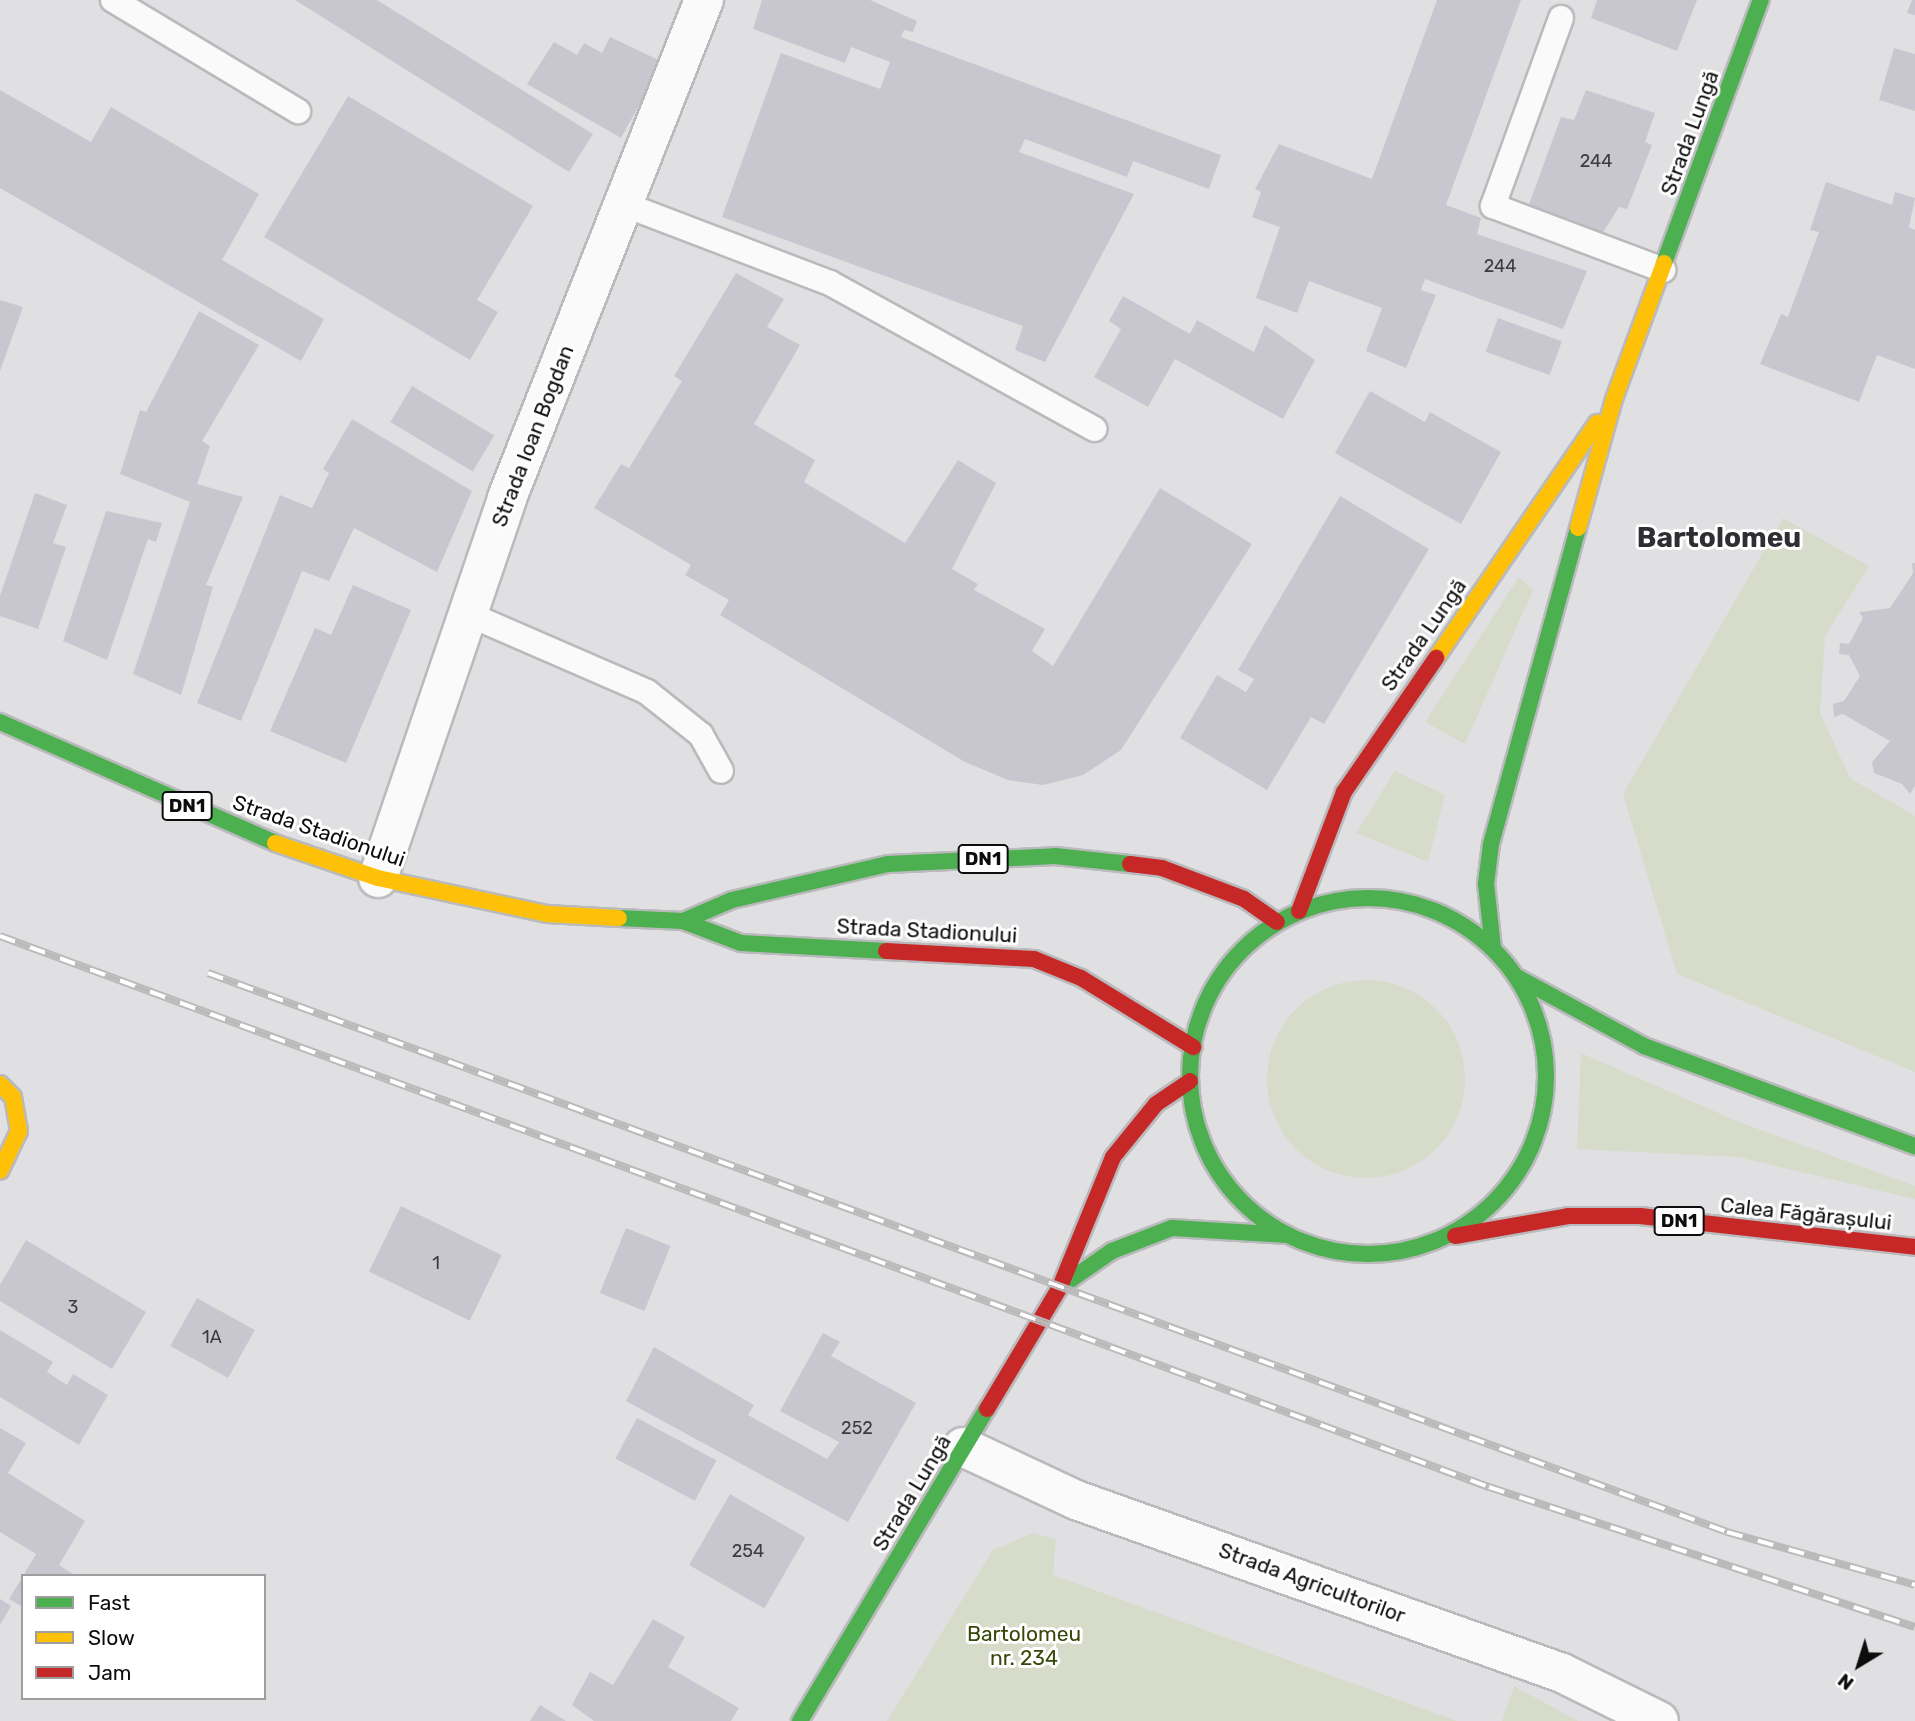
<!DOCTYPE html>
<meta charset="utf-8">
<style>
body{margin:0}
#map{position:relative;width:1915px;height:1721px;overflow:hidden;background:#e0e0e2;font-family:Rubik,sans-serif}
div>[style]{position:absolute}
.green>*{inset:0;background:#d6dbca}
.round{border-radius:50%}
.building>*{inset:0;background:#c8c7d0;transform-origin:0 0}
.roads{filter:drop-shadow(2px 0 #bababc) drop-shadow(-2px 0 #bababc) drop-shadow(0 2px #bababc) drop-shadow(0 -2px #bababc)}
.lane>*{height:24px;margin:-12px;padding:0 12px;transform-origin:12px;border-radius:12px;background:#fafafb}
.street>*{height:38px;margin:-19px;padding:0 19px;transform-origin:19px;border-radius:19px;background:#fafafb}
.fast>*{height:16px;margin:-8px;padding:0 8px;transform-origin:8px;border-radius:8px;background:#4caf50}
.fast>.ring{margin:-8px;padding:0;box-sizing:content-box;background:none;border:16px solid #4caf50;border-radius:50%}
.slow>*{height:16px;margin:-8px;padding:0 8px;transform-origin:8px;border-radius:8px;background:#ffc107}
.jam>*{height:16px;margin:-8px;padding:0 8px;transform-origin:8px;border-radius:8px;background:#c62828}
.rail>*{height:8px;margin-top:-4px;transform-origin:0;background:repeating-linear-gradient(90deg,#fff 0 16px,#bababb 0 32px);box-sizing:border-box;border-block:2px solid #bababb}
span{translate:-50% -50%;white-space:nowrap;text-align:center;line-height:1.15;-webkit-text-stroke:6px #fff;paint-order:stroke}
.number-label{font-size:18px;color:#3c3c3e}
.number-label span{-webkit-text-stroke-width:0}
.shield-label span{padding:2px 5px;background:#fff;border:2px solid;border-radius:5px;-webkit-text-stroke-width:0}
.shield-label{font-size:19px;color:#0d0d0e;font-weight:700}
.street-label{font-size:21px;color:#0d0d0e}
.park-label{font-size:21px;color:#39470a}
.district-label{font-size:28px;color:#2f2e32;font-weight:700}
.legend{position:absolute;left:21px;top:1574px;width:245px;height:126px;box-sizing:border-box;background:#fff;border:2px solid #9e9e9f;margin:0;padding:9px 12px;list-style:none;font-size:21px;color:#0d0d0e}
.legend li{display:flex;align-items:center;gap:14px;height:35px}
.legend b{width:35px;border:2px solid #9e9e9f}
.north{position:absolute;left:1824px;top:1630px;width:70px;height:70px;-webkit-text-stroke:5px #fff;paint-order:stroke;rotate:218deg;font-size:19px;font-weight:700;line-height:28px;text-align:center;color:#0d0d0e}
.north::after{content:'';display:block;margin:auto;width:24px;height:32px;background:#0d0d0e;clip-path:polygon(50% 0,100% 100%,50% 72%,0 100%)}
</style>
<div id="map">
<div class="green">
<i style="clip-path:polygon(1783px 518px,1869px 566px,1825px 636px,1820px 713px,1850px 778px,1915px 816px,1915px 1072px,1677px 974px,1623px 794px)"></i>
<i style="clip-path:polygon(1519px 577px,1533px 590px,1465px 744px,1425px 722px)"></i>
<i style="clip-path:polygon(1395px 771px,1445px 795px,1428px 862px,1356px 833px)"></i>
<i class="round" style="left:1267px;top:980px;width:198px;height:198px"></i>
<i style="clip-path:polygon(1581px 1053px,1739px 1122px,1915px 1186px,1915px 1199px,1738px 1157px,1577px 1149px)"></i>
<i style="clip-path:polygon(1033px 1533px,1056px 1539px,1053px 1575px,1457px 1721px,887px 1721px,993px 1550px)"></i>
<i style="clip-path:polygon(1514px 1686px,1578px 1721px,1502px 1721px)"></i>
</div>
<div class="building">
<i style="clip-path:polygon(295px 0,377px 0,593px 134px,569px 172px)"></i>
<i style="clip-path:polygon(762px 0,870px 0,917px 21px,913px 32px,904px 30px,901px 37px,1221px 155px,1209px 189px,1133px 161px,1127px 177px,1025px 139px,1019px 152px,1134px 194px,1045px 362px,1015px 350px,1023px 326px,722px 217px,781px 53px,880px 89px,890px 62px,851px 47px,845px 63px,753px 29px)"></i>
<i style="clip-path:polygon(1437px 0,1521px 0,1446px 205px,1481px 218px,1477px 234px,1587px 271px,1563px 329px,1425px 279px,1421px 290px,1436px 295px,1406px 368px,1366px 351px,1382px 308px,1309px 281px,1297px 313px,1256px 298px,1280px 227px,1252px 217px,1261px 192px,1255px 189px,1279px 144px,1372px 179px)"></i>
<i style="clip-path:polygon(1597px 0,1697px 0,1677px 51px,1591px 18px)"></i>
<i style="clip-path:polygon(1912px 0,1915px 0,1915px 15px,1907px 13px)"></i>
<i style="clip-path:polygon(610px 37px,663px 62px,621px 138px,527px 84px,554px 42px,577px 55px,584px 43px,602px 53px)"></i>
<i style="clip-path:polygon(1894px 48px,1915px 54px,1915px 111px,1879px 100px)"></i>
<i style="clip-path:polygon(0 90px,91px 142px,111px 107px,259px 194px,222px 260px,324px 319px,301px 361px,0 188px)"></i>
<i style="clip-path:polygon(1586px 90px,1655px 113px,1645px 142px,1652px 145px,1627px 209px,1619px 207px,1600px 237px,1525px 215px,1561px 117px,1574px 120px)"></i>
<i style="clip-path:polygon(348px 96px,533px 206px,477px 300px,498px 312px,470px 360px,264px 237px)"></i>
<i style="clip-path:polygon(1826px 182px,1892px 205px,1895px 192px,1915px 198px,1909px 227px,1915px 230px,1915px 369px,1877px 355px,1859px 402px,1760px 364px,1781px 314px,1788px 317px,1819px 232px,1810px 230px)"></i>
<i style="clip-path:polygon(736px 273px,784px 299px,767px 327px,800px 345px,754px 424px,815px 460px,804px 482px,905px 543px,958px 460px,996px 483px,952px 569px,978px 584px,974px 590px,1045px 629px,1032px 651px,1053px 666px,1160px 488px,1252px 544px,1121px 750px,1083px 775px,1043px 785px,1008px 780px,965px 762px,720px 615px,729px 600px,685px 575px,691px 565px,594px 508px,621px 464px,629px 468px,682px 381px,674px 376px)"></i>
<i style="clip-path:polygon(1123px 296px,1190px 334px,1197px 320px,1254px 352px,1265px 325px,1315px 360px,1283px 419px,1175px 359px,1148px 407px,1094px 377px,1121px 329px,1109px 321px)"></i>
<i style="clip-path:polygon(0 300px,23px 307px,0 371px)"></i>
<i style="clip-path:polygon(199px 311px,259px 345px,202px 441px,210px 446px,197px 484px,243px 497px,206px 585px,213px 587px,181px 695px,133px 674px,190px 502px,120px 474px,140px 410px,146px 412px)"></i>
<i style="left:1498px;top:318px;width:68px;height:36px;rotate:20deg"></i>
<i style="left:412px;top:386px;width:96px;height:42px;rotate:31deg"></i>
<i style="clip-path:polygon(1370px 391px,1425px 422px,1430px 412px,1501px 452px,1461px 524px,1335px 453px)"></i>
<i style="clip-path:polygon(352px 419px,472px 491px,437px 572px,354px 528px,329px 581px,302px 571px,241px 721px,197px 703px,280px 495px,312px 508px,329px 473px,323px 469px)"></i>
<i style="clip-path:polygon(35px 493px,67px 505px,53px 543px,66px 547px,38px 629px,0 616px,0 596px)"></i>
<i style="clip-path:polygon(1340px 496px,1429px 549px,1324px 724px,1311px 717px,1267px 790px,1180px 738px,1217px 675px,1246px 692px,1254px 679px,1238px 670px)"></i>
<i style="clip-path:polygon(106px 511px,162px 523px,156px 542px,148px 539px,107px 660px,63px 641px)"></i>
<i style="clip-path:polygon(1912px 563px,1915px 563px,1915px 786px,1910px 794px,1902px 784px,1874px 773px,1872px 762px,1890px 741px,1843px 714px,1834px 717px,1833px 704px,1844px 701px,1860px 676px,1849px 655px,1839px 654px,1840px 643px,1849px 644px,1863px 618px,1859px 612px,1890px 608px,1913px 573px)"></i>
<i style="clip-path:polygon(353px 585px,411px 610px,346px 763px,270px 731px,315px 628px,331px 635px)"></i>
<i style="left:401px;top:1206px;width:112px;height:73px;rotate:26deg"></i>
<i style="left:626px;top:1228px;width:48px;height:70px;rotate:22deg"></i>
<i style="clip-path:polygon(26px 1240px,146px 1312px,112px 1369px,0 1301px,0 1285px)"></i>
<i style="left:197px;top:1298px;width:66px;height:55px;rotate:29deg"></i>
<i style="clip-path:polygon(0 1330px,53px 1362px,47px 1372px,67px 1385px,73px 1374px,108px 1395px,79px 1445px,0 1397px)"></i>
<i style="clip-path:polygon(823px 1333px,840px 1342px,831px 1356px,916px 1403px,848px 1522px,626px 1401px,654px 1347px,754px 1405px,748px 1415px,827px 1459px,839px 1442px,780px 1411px)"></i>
<i style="left:637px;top:1418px;width:90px;height:46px;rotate:28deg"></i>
<i style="clip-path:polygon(0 1428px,26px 1443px,8px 1473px,85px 1521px,59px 1565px,76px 1576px,23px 1576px,36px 1554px,0 1532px)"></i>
<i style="left:730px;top:1494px;width:87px;height:82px;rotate:30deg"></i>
<i style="clip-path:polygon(23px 1576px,23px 1607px,9px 1599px)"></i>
<i style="clip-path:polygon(0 1599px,11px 1606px,0 1625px)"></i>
<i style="clip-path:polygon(653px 1619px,685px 1637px,668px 1667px,739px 1708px,731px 1721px,594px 1721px,572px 1705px,590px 1672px,613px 1685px)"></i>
<i style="clip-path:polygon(540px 1705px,566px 1721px,530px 1721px)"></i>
</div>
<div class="roads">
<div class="lane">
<i style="left:113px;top:0;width:216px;rotate:31deg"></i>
<i style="left:1561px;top:18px;width:200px;rotate:109.9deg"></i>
<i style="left:1493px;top:206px;width:182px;rotate:20.6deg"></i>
<i style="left:623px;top:204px;width:222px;rotate:20.9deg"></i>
<i style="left:830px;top:283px;width:302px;rotate:28.9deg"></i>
<i style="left:468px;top:614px;width:195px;rotate:23.5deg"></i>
<i style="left:647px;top:692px;width:69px;rotate:38.5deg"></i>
<i style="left:701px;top:735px;width:41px;rotate:60.9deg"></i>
</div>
<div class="street">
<i style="left:378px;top:878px;width:401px;rotate:-71.2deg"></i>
<i style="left:507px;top:498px;width:536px;rotate:-68.42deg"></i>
<i style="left:963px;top:1447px;width:125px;rotate:25.1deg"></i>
<i style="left:1076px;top:1500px;width:516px;rotate:19.59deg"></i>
<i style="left:1562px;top:1673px;width:108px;rotate:26.3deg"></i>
</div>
<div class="fast">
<i style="left:1664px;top:263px;width:280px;rotate:-69.8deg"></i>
<i style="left:0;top:722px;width:300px;rotate:23.7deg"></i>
<i class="ring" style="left:1190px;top:898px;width:340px;height:340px"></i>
<i style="left:619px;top:918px;width:64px;rotate:2.7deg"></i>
<i style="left:683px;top:921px;width:62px;rotate:20.8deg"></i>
<i style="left:741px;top:943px;width:145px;rotate:3.2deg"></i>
<i style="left:683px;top:921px;width:53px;rotate:-23.2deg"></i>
<i style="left:732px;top:900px;width:160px;rotate:-13deg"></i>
<i style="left:888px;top:864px;width:167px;rotate:-2.7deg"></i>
<i style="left:1055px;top:856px;width:75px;rotate:6.1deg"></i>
<i style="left:1493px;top:948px;width:64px;rotate:-96.2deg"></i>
<i style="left:1486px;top:884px;width:40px;rotate:-82.9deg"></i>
<i style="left:1491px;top:844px;width:328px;rotate:-74.6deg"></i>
<i style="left:1517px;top:977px;width:145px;rotate:28.5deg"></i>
<i style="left:1644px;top:1046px;width:289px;rotate:20.3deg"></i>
<i style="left:1060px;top:1287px;width:63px;rotate:-34.7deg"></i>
<i style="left:1112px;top:1251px;width:64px;rotate:-21deg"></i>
<i style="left:1172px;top:1228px;width:116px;rotate:3.5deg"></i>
<i style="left:800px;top:1721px;width:364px;rotate:-59.1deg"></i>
</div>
<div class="slow">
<i style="left:1578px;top:528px;width:134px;rotate:-74.4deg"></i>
<i style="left:1614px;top:399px;width:145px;rotate:-69.8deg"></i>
<i style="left:1436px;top:658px;width:285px;rotate:-55.6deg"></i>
<i style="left:275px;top:843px;width:109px;rotate:18.8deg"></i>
<i style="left:378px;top:878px;width:173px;rotate:12deg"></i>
<i style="left:547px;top:914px;width:72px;rotate:3.2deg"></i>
<i style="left:0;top:1084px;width:18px;rotate:45deg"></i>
<i style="left:13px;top:1097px;width:35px;rotate:80deg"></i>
<i style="left:19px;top:1131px;width:44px;rotate:115.4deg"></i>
</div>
<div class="jam">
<i style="left:1130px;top:864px;width:32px;rotate:7deg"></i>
<i style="left:1162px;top:868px;width:88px;rotate:20.7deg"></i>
<i style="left:1244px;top:899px;width:40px;rotate:34.9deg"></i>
<i style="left:1299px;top:911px;width:127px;rotate:-69.3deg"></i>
<i style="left:1344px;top:792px;width:163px;rotate:-55.5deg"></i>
<i style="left:886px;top:951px;width:148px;rotate:3.1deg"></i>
<i style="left:1034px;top:959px;width:51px;rotate:22deg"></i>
<i style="left:1081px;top:978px;width:132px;rotate:31.6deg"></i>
<i style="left:1455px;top:1236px;width:115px;rotate:-10deg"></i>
<i style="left:1568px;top:1216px;width:72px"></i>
<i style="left:1640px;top:1216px;width:277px;rotate:6.4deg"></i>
<i style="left:987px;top:1409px;width:142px;rotate:-59.1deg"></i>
<i style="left:1060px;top:1287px;width:140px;rotate:-67.8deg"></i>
<i style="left:1113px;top:1157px;width:68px;rotate:-50.9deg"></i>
<i style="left:1156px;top:1104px;width:41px;rotate:-34.1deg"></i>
</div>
</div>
<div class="rail">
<i style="left:0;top:936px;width:1588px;rotate:20.31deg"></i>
<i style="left:1489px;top:1487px;width:448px;rotate:18.2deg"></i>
<i style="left:208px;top:973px;width:1619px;rotate:20.2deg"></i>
<i style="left:1727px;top:1532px;width:195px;rotate:15.7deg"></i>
</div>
<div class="number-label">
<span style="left:1596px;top:161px">244</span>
<span style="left:1500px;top:266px">244</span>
<span style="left:436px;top:1263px">1</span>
<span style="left:73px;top:1307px">3</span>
<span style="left:212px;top:1337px">1A</span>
<span style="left:857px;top:1428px">252</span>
<span style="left:748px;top:1551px">254</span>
</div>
<div class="shield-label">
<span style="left:187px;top:806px">DN1</span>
<span style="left:983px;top:859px">DN1</span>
<span style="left:1679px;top:1221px">DN1</span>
</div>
<div class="street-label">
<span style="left:1690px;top:133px;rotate:-70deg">Strada Lungă</span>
<span style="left:533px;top:436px;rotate:-69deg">Strada Ioan Bogdan</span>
<span style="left:1424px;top:635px;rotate:-55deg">Strada Lungă</span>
<span style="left:319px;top:831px;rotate:19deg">Strada Stadionului</span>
<span style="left:927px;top:931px;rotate:3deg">Strada Stadionului</span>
<span style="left:1806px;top:1214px;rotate:6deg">Calea Făgărașului</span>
<span style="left:912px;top:1493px;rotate:-59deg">Strada Lungă</span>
<span style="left:1312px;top:1583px;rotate:20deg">Strada Agricultorilor</span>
</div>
<div class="park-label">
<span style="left:1024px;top:1646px">Bartolomeu<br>nr. 234</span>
</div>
<div class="district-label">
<span style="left:1719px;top:538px">Bartolomeu</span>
</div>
<ul class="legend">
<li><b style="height:9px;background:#4caf50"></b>Fast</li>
<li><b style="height:9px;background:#ffc107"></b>Slow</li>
<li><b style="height:9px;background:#c62828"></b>Jam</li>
</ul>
<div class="north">N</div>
</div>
